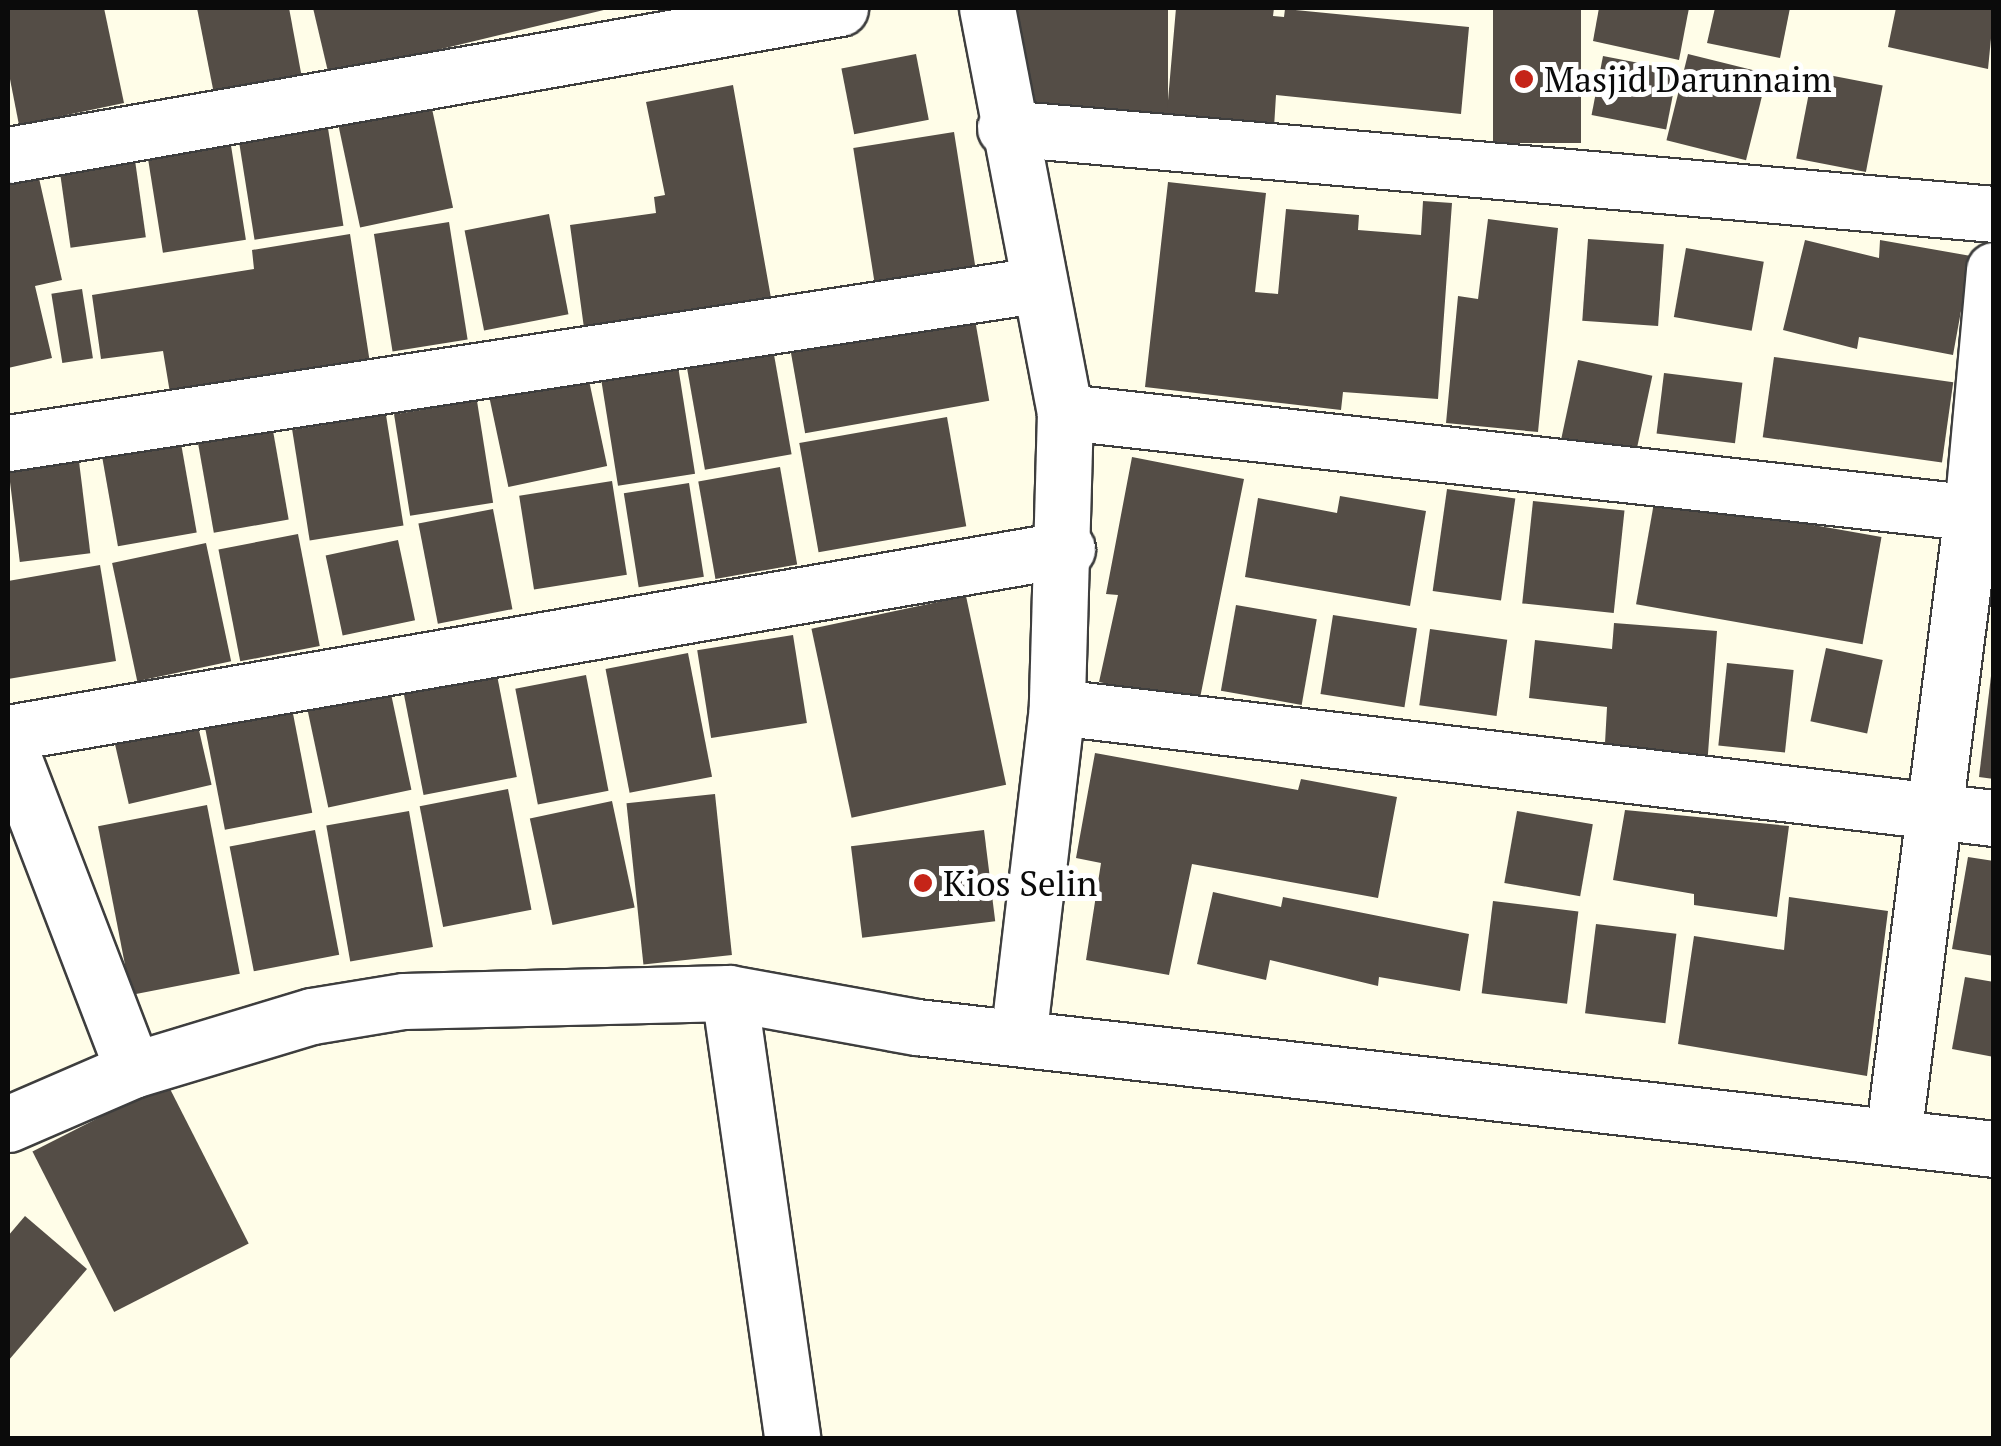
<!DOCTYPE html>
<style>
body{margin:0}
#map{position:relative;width:2001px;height:1446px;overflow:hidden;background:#fffde8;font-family:"PT Serif",serif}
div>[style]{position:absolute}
.building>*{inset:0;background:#544d46;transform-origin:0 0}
.roads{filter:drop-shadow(2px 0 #3e3e3e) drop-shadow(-2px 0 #3e3e3e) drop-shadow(0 2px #3e3e3e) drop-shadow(0 -2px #3e3e3e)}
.minor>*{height:55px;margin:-27.5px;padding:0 27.5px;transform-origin:27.5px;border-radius:27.5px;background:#fff}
.dots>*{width:28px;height:28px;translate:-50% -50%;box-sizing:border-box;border:5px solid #fff;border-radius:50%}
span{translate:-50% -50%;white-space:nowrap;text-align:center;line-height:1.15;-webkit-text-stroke:10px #fff;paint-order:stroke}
.poi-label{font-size:35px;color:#0b0b0b}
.left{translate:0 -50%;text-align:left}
.frame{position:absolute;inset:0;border:10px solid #0b0b0b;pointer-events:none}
</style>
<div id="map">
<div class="building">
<i style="clip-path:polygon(8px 8px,104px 8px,124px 103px,19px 125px,8px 69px)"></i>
<i style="clip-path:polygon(197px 8px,289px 8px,302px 78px,214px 94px)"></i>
<i style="clip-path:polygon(313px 8px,608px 8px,608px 9px,329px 76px)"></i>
<i style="left:1017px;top:8px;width:151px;height:114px"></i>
<i style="clip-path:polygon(1176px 8px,1274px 8px,1273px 16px,1284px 17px,1285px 9px,1469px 27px,1461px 114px,1276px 95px,1273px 144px,1165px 135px)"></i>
<i style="left:1493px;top:8px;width:88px;height:135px"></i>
<i style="clip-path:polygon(1599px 8px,1689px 8px,1679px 60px,1593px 41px)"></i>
<i style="clip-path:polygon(1715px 8px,1790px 8px,1780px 58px,1707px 43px)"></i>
<i style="clip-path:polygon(1896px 8px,1994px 8px,1988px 69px,1888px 47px)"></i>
<i style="left:916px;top:54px;width:67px;height:76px;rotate:79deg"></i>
<i style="left:1688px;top:54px;width:82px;height:89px;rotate:14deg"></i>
<i style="left:1603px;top:56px;width:76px;height:60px;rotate:11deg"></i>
<i style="left:1813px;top:72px;width:71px;height:88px;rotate:11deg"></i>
<i style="clip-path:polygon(733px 85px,771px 298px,584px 328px,570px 225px,656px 213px,654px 197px,665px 195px,646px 102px)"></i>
<i style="left:431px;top:104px;width:106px;height:95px;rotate:78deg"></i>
<i style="left:327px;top:122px;width:105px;height:90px;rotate:81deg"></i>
<i style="left:954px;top:132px;width:142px;height:102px;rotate:81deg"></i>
<i style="left:229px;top:133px;width:108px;height:84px;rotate:81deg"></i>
<i style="left:134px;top:153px;width:85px;height:76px;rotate:82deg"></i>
<i style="clip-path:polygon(36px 165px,62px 280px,35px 286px,52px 358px,8px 368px,8px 171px)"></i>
<i style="clip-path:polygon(1168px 182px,1266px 193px,1255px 292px,1278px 294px,1286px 209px,1359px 215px,1358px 230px,1421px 235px,1423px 201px,1452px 203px,1438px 399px,1343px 392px,1341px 410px,1145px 387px)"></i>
<i style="left:549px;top:214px;width:102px;height:86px;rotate:79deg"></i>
<i style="clip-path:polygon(1488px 219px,1558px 228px,1538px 432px,1446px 423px,1458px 296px,1478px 299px)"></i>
<i style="left:449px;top:222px;width:119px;height:76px;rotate:81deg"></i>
<i style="clip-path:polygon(350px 234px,370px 363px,170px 393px,163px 351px,101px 359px,92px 295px,254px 269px,252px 250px)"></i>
<i style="left:1588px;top:239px;width:76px;height:82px;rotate:4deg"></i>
<i style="clip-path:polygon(1805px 240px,1879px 258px,1880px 240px,1971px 256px,1953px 355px,1859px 337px,1857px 349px,1783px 330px)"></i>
<i style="left:1686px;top:248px;width:79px;height:70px;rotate:10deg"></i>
<i style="left:82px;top:289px;width:70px;height:31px;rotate:81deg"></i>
<i style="left:974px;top:314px;width:88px;height:187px;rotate:80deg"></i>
<i style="left:773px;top:349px;width:107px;height:88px;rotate:80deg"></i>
<i style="left:1774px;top:357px;width:181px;height:81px;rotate:8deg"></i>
<i style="left:1578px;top:360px;width:76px;height:83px;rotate:12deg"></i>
<i style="left:678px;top:366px;width:109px;height:78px;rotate:81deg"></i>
<i style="left:587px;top:371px;width:97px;height:101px;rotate:78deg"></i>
<i style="left:1664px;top:373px;width:79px;height:61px;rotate:7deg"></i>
<i style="left:477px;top:401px;width:103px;height:84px;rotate:81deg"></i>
<i style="left:386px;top:415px;width:112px;height:95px;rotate:81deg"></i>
<i style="left:947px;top:417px;width:111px;height:150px;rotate:80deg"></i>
<i style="left:272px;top:425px;width:96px;height:76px;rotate:80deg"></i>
<i style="left:179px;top:432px;width:102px;height:80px;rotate:80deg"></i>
<i style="left:78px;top:453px;width:101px;height:71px;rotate:83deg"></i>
<i style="clip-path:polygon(1132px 457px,1244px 479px,1199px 703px,1099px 682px,1118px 595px,1106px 594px)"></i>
<i style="left:780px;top:467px;width:99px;height:83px;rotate:80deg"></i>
<i style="left:612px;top:481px;width:95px;height:94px;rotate:81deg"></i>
<i style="left:689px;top:483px;width:95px;height:66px;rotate:81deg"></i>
<i style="left:1447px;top:489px;width:69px;height:103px;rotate:8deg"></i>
<i style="clip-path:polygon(1340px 496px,1426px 511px,1410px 606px,1245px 577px,1258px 498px,1337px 513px)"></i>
<i style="left:1655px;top:497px;width:230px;height:109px;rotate:10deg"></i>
<i style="left:1533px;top:501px;width:92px;height:103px;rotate:6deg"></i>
<i style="left:493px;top:509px;width:102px;height:76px;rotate:79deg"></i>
<i style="left:298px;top:534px;width:114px;height:81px;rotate:79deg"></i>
<i style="left:398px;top:540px;width:82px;height:74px;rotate:78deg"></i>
<i style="left:206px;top:543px;width:121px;height:96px;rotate:78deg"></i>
<i style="clip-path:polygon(100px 565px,116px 661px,8px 679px,8px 581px)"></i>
<i style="left:966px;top:596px;width:193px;height:158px;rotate:78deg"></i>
<i style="left:1236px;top:605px;width:82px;height:87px;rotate:10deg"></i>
<i style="left:1333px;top:615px;width:85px;height:80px;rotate:9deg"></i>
<i style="clip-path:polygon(1614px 623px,1717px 631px,1707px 767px,1604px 761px,1607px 707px,1529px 698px,1535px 640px,1612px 649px)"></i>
<i style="left:1430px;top:629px;width:78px;height:77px;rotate:8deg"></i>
<i style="left:793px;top:635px;width:89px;height:97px;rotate:81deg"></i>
<i style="left:1826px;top:648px;width:58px;height:75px;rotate:12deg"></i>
<i style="left:688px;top:653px;width:126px;height:84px;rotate:79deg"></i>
<i style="left:1727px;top:663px;width:67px;height:83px;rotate:6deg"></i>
<i style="left:496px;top:670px;width:109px;height:95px;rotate:79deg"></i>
<i style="left:586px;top:675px;width:118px;height:72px;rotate:79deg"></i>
<i style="clip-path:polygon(1991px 676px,1994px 676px,1994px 779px,1979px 777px)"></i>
<i style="left:390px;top:689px;width:103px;height:85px;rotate:78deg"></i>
<i style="left:289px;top:693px;width:122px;height:89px;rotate:79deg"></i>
<i style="left:192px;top:700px;width:87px;height:85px;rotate:77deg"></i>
<i style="clip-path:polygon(1095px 753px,1298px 790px,1301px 779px,1397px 797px,1378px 898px,1192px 864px,1169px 975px,1086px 960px,1101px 863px,1076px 858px)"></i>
<i style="left:508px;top:789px;width:123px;height:90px;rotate:79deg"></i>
<i style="left:715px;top:794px;width:162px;height:89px;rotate:84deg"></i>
<i style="left:612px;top:801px;width:109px;height:84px;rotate:78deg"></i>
<i style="left:207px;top:805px;width:172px;height:111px;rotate:79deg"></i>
<i style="clip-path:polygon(1625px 810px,1789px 826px,1777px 917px,1694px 905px,1694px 894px,1613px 880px)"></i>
<i style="left:409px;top:811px;width:138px;height:84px;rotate:80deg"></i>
<i style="left:1517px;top:811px;width:77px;height:73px;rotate:10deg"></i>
<i style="left:315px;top:830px;width:127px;height:87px;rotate:79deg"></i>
<i style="left:984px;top:830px;width:92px;height:134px;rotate:83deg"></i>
<i style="clip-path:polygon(1968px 857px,1994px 861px,1994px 956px,1952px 949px)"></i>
<i style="clip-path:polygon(1213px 892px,1281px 907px,1283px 897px,1469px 934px,1460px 991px,1379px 977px,1378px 986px,1270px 960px,1266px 980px,1197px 964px)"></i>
<i style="clip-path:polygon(1789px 897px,1888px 911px,1867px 1076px,1678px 1044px,1694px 936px,1784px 950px)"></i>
<i style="left:1493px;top:901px;width:86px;height:93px;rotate:7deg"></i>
<i style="left:1596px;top:924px;width:81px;height:90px;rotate:7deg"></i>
<i style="clip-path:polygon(1965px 977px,1994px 982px,1994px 1057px,1952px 1049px)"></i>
<i style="left:167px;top:1083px;width:180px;height:151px;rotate:63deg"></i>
<i style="clip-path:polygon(25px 1216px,87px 1269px,8px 1361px,8px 1236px)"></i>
</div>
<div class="roads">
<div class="minor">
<i style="left:987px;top:8px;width:411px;rotate:79.1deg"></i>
<i style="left:1065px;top:412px;width:295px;rotate:91.6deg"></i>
<i style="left:1057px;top:707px;width:332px;rotate:96.7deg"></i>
<i style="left:1005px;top:128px;width:993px;rotate:4.97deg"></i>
<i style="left:8px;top:155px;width:845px;rotate:-10.02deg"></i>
<i style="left:1065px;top:412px;width:935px;rotate:6.33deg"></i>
<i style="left:8px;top:443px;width:1040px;rotate:-8.74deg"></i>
<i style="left:1057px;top:707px;width:944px;rotate:6.76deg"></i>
<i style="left:8px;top:733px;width:1075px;rotate:-9.86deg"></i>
<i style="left:8px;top:744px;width:349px;rotate:69deg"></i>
<i style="left:729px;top:993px;width:449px;rotate:81.9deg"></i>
<i style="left:8px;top:1124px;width:136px;rotate:-23.4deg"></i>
<i style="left:133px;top:1070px;width:187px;rotate:-16.8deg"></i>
<i style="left:312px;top:1016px;width:93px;rotate:-9.3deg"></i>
<i style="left:404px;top:1001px;width:325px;rotate:-1.4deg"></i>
<i style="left:729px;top:993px;width:191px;rotate:10.3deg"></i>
<i style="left:917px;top:1027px;width:1084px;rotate:6.46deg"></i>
<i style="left:1893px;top:1137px;width:630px;rotate:-82.8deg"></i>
<i style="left:1972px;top:512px;width:243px;rotate:-84.8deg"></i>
</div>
</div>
<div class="dots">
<i style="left:1524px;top:79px;background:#c52418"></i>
<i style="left:923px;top:883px;background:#c52418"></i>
</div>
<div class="poi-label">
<span class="left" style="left:1544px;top:79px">Masjid Darunnaim</span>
<span class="left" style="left:943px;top:883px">Kios Selin</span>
</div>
<div class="frame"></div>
</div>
